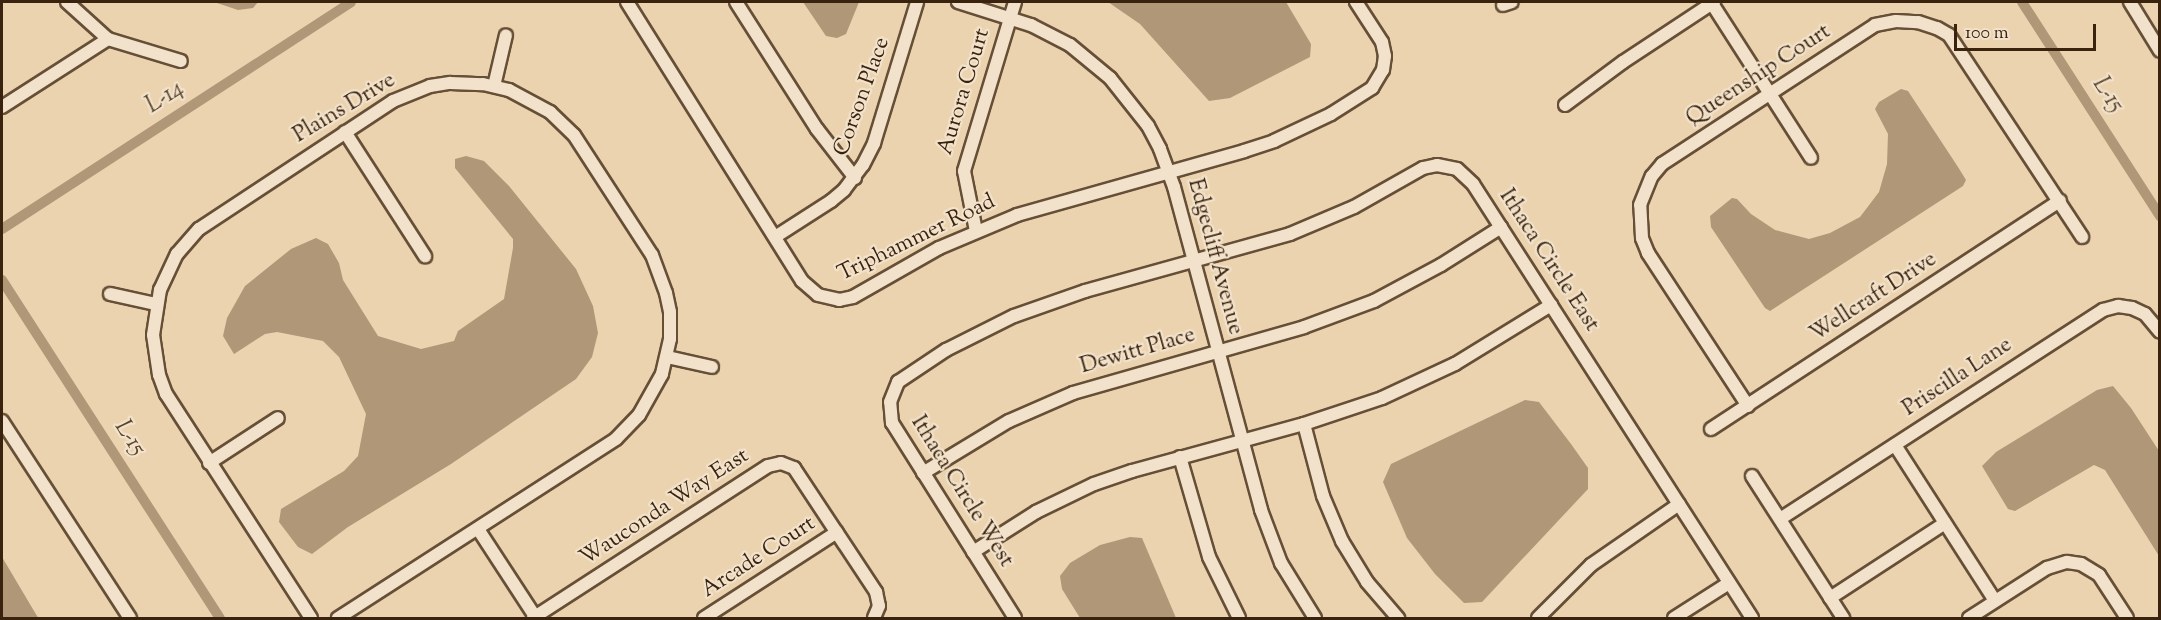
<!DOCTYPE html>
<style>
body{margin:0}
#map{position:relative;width:2161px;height:620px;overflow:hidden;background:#ebd3af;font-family:"Sorts Mill Goudy",serif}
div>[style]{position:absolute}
.water>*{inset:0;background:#af9778}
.canal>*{height:10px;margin:-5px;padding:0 5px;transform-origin:5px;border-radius:5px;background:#af9778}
.roads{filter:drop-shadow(2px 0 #664f36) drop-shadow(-2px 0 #664f36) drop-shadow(0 2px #664f36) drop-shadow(0 -2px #664f36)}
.minor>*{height:12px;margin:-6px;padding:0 6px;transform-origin:6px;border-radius:6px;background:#f2e2cb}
span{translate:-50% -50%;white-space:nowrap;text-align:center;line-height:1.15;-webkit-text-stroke:4.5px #f2e2cb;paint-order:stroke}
.street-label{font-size:22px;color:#3a230e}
.water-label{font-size:24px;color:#5d462e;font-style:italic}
.frame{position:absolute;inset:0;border:3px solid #3a230e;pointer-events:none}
.scale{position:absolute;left:1954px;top:24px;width:142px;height:27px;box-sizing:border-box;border:3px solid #3a230e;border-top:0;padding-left:8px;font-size:18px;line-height:21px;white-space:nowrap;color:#3a230e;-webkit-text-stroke:4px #f2e2cb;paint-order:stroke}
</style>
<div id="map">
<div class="water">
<i style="clip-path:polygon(214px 2px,258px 2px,253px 8px,238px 10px)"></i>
<i style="clip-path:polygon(803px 2px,859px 2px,846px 34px,837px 38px,826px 36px)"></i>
<i style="clip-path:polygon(1108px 2px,1286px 2px,1311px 44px,1310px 57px,1230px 98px,1209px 101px,1140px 24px)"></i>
<i style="clip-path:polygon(1901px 89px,1908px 91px,1958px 167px,1966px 180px,1963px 186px,1770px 311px,1765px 308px,1711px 227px,1710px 216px,1732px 198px,1737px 199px,1751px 214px,1775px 230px,1809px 239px,1830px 233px,1860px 217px,1879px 192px,1887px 164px,1888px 134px,1875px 109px,1879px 102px)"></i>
<i style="clip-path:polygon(466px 156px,484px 161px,509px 186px,576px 269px,593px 306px,598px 333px,592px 357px,576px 379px,451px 464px,348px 527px,312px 554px,298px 547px,279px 522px,281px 509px,344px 471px,358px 456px,366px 414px,339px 357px,323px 341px,277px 332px,265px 334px,234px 354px,223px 336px,227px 318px,245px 286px,291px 249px,316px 238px,328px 244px,339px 263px,343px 280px,378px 336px,421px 349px,454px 341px,458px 331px,504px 299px,513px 248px,513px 239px,455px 168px,455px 159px)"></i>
<i style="clip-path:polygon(2113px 386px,2131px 408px,2159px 451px,2159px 556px,2105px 470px,2094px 465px,2015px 511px,2008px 509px,1982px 466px,1996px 452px,2097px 390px)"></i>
<i style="clip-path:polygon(1525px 400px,1539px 402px,1571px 444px,1588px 468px,1588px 489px,1482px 602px,1464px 603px,1435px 574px,1407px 538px,1383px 482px,1391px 464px)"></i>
<i style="clip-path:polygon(1130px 537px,1142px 538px,1176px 618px,1080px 618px,1062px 589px,1060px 576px,1070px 563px,1100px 545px)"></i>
<i style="clip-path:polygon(2px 557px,37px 616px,39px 618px,2px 618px)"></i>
</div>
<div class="canal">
<i style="left:2022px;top:2px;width:255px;rotate:57.2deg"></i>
<i style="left:2px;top:229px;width:416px;rotate:-33deg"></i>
<i style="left:2px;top:280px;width:402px;rotate:57.2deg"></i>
</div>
<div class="roads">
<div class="minor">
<i style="left:67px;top:2px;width:55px;rotate:42.1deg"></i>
<i style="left:108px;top:39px;width:76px;rotate:16.8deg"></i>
<i style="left:627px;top:2px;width:329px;rotate:57.9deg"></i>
<i style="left:802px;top:281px;width:21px;rotate:41deg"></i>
<i style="left:818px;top:295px;width:22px;rotate:13deg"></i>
<i style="left:839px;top:300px;width:14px;rotate:-12deg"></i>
<i style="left:853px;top:297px;width:99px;rotate:-29.7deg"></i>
<i style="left:939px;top:248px;width:85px;rotate:-22.9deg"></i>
<i style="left:1017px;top:215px;width:236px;rotate:-15.7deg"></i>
<i style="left:1244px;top:151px;width:32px;rotate:-18deg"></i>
<i style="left:1274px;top:141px;width:63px;rotate:-25.3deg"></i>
<i style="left:1331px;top:114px;width:49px;rotate:-32.4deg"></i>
<i style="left:1372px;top:88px;width:21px;rotate:-59deg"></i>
<i style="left:1383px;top:70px;width:14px;rotate:-82deg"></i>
<i style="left:1385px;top:56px;width:14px;rotate:-102deg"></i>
<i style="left:1382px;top:42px;width:48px;rotate:-123deg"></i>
<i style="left:736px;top:2px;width:151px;rotate:57.5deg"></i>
<i style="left:817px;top:129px;width:62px;rotate:52.2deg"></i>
<i style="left:958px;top:2px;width:77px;rotate:17.5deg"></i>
<i style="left:1031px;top:25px;width:44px;rotate:27.1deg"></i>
<i style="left:1070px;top:45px;width:52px;rotate:39.5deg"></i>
<i style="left:1110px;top:78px;width:61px;rotate:51.6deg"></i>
<i style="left:1148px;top:126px;width:26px;rotate:62deg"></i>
<i style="left:1160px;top:149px;width:40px;rotate:69.8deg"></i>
<i style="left:1174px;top:187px;width:335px;rotate:74.9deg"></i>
<i style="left:1261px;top:510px;width:57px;rotate:69.3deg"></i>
<i style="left:1281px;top:563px;width:65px;rotate:58.3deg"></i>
<i style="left:1711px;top:2px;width:185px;rotate:57.3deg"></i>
<i style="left:2130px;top:2px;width:57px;rotate:58.5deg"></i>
<i style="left:1503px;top:5px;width:9px;rotate:-18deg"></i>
<i style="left:494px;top:86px;width:52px;rotate:-76.8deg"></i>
<i style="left:1565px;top:105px;width:72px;rotate:-36.6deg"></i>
<i style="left:1623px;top:62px;width:109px;rotate:-33.4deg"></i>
<i style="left:2px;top:107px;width:126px;rotate:-32.7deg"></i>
<i style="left:345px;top:132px;width:148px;rotate:57.2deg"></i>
<i style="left:976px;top:231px;width:61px;rotate:-101.3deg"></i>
<i style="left:964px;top:171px;width:177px;rotate:-73.2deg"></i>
<i style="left:775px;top:237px;width:67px;rotate:-32.7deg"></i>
<i style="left:831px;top:201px;width:17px;rotate:-40deg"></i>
<i style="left:844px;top:190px;width:31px;rotate:-53deg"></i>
<i style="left:863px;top:165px;width:25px;rotate:-63deg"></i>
<i style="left:874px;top:143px;width:147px;rotate:-73deg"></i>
<i style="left:110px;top:294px;width:47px;rotate:12.3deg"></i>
<i style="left:667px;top:357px;width:46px;rotate:12.5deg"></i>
<i style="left:1748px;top:406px;width:183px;rotate:-123.2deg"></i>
<i style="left:1648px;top:253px;width:16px;rotate:-112deg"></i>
<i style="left:1642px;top:238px;width:33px;rotate:-93deg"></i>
<i style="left:1640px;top:205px;width:31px;rotate:-68deg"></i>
<i style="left:1652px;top:176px;width:16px;rotate:-50deg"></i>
<i style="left:1662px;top:164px;width:254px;rotate:-33.1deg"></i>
<i style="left:1875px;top:25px;width:21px;rotate:-11deg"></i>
<i style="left:1896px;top:21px;width:22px;rotate:3deg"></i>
<i style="left:1918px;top:22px;width:20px;rotate:18deg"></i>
<i style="left:1937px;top:28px;width:14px;rotate:30deg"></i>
<i style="left:1949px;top:35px;width:242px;rotate:56.6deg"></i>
<i style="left:2px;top:421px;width:235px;rotate:57deg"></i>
<i style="left:1304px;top:424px;width:74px;rotate:75.2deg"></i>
<i style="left:1323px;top:496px;width:49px;rotate:67.1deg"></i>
<i style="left:1342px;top:541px;width:48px;rotate:58.6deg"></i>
<i style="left:1367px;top:582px;width:48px;rotate:49.3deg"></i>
<i style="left:1711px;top:429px;width:417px;rotate:-33.2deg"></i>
<i style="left:1895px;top:445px;width:185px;rotate:57.3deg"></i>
<i style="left:1180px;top:457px;width:104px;rotate:73.8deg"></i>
<i style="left:1209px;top:557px;width:68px;rotate:63.8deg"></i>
<i style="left:209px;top:463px;width:82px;rotate:-33.1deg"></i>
<i style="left:923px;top:473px;width:100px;rotate:-31.2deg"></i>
<i style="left:1009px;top:421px;width:70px;rotate:-23.6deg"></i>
<i style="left:1073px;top:393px;width:240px;rotate:-15.9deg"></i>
<i style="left:1304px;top:327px;width:75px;rotate:-20.4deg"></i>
<i style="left:1374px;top:301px;width:76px;rotate:-28.2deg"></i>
<i style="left:1441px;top:265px;width:71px;rotate:-32.3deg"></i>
<i style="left:1752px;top:476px;width:169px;rotate:57.3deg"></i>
<i style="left:1780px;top:519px;width:385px;rotate:-32.9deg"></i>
<i style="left:2103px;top:310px;width:16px;rotate:-15deg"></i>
<i style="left:2118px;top:306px;width:14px;rotate:8deg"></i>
<i style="left:2132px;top:308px;width:14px;rotate:25deg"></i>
<i style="left:2145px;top:314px;width:23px;rotate:50deg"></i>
<i style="left:478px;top:529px;width:106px;rotate:56.9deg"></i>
<i style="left:973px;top:552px;width:75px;rotate:-32.4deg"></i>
<i style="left:1036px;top:512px;width:64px;rotate:-25.8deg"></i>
<i style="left:1094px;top:484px;width:40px;rotate:-18.9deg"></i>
<i style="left:1132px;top:471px;width:178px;rotate:-15.3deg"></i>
<i style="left:1304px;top:424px;width:82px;rotate:-18.4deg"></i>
<i style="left:1382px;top:398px;width:81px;rotate:-25deg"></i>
<i style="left:1455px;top:364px;width:113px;rotate:-31.6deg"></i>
<i style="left:1830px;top:598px;width:137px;rotate:-33.1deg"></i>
<i style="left:311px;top:618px;width:267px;rotate:-122.9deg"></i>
<i style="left:166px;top:394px;width:20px;rotate:-110deg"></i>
<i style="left:159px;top:375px;width:40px;rotate:-98.5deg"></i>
<i style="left:153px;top:335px;width:46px;rotate:-81.2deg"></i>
<i style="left:160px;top:290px;width:40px;rotate:-65deg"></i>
<i style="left:177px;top:254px;width:33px;rotate:-49deg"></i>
<i style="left:199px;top:229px;width:232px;rotate:-33.4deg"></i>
<i style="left:393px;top:101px;width:40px;rotate:-22deg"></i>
<i style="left:430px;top:86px;width:20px;rotate:-9deg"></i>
<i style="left:450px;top:83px;width:33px;rotate:2deg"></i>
<i style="left:483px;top:84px;width:27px;rotate:13deg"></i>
<i style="left:509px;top:90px;width:47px;rotate:28.2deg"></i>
<i style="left:550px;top:112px;width:33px;rotate:44deg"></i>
<i style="left:574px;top:135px;width:143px;rotate:57deg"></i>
<i style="left:652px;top:255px;width:40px;rotate:69.8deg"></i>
<i style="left:666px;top:293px;width:19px;rotate:78deg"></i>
<i style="left:670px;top:312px;width:27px;rotate:90deg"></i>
<i style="left:670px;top:339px;width:36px;rotate:103deg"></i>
<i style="left:662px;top:374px;width:47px;rotate:119.3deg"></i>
<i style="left:639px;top:415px;width:33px;rotate:134deg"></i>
<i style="left:616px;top:439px;width:331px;rotate:147.2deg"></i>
<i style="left:533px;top:618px;width:280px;rotate:-32.9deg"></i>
<i style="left:768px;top:466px;width:13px;rotate:-13deg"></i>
<i style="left:781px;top:463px;width:14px;rotate:21deg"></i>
<i style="left:794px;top:468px;width:149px;rotate:56.5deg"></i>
<i style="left:876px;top:592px;width:14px;rotate:78deg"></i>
<i style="left:879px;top:606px;width:13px;rotate:113deg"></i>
<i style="left:704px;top:618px;width:158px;rotate:-32.9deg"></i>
<i style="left:1015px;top:618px;width:231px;rotate:-122.2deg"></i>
<i style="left:892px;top:423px;width:21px;rotate:-95deg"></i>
<i style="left:890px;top:402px;width:22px;rotate:-68deg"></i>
<i style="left:898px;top:382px;width:58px;rotate:-33.7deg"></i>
<i style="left:946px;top:350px;width:76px;rotate:-26.6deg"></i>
<i style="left:1014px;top:316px;width:75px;rotate:-19.4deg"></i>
<i style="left:1085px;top:291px;width:213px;rotate:-15.5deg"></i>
<i style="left:1290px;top:234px;width:69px;rotate:-22.9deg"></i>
<i style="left:1354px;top:207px;width:79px;rotate:-29.5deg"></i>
<i style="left:1423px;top:168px;width:14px;rotate:-12deg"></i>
<i style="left:1437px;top:165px;width:20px;rotate:11deg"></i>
<i style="left:1457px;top:169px;width:22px;rotate:43deg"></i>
<i style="left:1473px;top:184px;width:516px;rotate:57.26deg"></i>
<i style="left:1538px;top:618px;width:75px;rotate:-45deg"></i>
<i style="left:1591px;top:565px;width:107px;rotate:-34.7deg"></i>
<i style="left:1674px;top:618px;width:65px;rotate:-32.5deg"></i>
<i style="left:1969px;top:618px;width:93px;rotate:-32.7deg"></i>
<i style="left:2047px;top:568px;width:21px;rotate:-17deg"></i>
<i style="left:2067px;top:562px;width:14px;rotate:8deg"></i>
<i style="left:2081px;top:564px;width:21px;rotate:31deg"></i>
<i style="left:2099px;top:575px;width:51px;rotate:56.9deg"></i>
</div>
</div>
<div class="street-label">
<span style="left:1759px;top:76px;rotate:-33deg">Queenship Court</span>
<span style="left:965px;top:92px;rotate:-73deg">Aurora Court</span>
<span style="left:863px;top:97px;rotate:-70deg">Corson Place</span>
<span style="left:345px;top:109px;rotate:-31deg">Plains Drive</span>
<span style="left:917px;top:239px;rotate:-26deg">Triphammer Road</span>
<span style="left:1214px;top:257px;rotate:75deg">Edgecliff Avenue</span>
<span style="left:1548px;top:261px;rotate:57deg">Ithaca Circle East</span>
<span style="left:1874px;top:298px;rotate:-33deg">Wellcraft Drive</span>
<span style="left:1138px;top:352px;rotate:-16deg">Dewitt Place</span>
<span style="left:1958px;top:378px;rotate:-33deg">Priscilla Lane</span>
<span style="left:961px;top:492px;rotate:58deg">Ithaca Circle West</span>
<span style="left:665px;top:508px;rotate:-33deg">Wauconda Way East</span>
<span style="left:759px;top:558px;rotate:-33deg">Arcade Court</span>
</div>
<div class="water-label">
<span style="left:2107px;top:95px;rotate:57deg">L-15</span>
<span style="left:165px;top:98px;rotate:-33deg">L-14</span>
<span style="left:129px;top:438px;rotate:57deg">L-15</span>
</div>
<div class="frame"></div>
<div class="scale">100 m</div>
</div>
